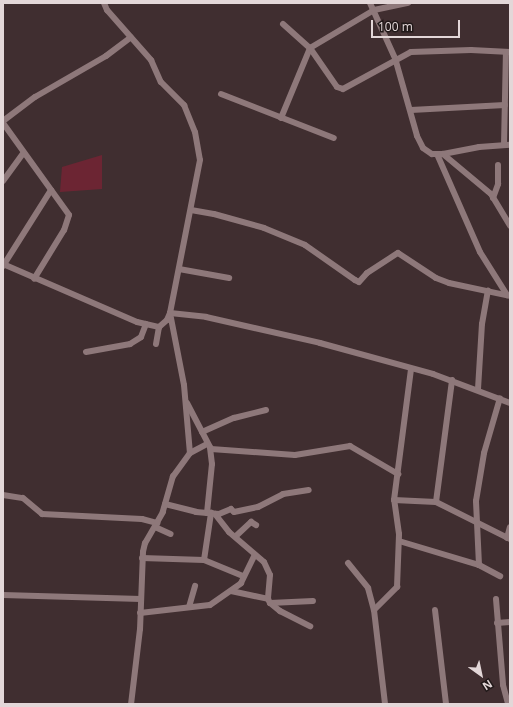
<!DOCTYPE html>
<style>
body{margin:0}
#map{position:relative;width:513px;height:707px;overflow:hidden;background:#402e30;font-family:"Open Sans",sans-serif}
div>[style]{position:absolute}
.green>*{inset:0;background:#6c2533}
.minor>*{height:6px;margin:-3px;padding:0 3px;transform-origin:3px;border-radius:3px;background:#8e787a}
span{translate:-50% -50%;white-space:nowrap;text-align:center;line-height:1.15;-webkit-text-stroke:3.5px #211919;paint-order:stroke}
.frame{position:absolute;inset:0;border:4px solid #e3d7d8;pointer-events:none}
.north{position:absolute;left:461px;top:655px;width:40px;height:40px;-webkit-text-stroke:3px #211919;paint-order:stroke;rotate:147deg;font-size:11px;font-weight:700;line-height:16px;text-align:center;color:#e3d7d8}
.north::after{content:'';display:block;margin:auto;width:14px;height:18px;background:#e3d7d8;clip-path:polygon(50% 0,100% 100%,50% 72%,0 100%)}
.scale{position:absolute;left:371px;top:20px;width:89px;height:18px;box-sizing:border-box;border:2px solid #e3d7d8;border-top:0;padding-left:5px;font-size:12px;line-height:14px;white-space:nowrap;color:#e3d7d8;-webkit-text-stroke:3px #211919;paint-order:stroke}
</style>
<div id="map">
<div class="green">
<i style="clip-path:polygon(102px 155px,102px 189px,60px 192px,62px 167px)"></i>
</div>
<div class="minor">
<i style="left:104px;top:3px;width:8px;rotate:67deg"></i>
<i style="left:107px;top:10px;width:67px;rotate:48.7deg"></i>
<i style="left:151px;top:60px;width:24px;rotate:66deg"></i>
<i style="left:161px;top:82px;width:33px;rotate:45deg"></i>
<i style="left:184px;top:105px;width:29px;rotate:68deg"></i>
<i style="left:195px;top:132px;width:28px;rotate:80deg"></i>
<i style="left:200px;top:160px;width:156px;rotate:101.1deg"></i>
<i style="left:170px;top:313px;width:73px;rotate:79deg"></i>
<i style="left:184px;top:385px;width:68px;rotate:85deg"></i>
<i style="left:190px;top:453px;width:29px;rotate:126deg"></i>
<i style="left:173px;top:476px;width:37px;rotate:106deg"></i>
<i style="left:163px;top:512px;width:36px;rotate:120deg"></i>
<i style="left:145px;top:543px;width:9px;rotate:103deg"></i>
<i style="left:143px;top:552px;width:77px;rotate:92.2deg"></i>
<i style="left:140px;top:629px;width:76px;rotate:96.8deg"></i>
<i style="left:370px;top:3px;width:60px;rotate:65.6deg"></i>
<i style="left:395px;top:58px;width:81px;rotate:74.2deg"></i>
<i style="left:417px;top:136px;width:13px;rotate:63deg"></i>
<i style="left:423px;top:148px;width:11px;rotate:34deg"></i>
<i style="left:432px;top:154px;width:11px"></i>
<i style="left:443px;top:154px;width:37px;rotate:-11deg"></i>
<i style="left:479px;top:147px;width:31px;rotate:-4deg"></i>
<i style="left:283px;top:24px;width:36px;rotate:42deg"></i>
<i style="left:310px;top:48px;width:47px;rotate:55.3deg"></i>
<i style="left:337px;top:87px;width:6px;rotate:18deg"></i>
<i style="left:343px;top:89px;width:77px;rotate:-28.6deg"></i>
<i style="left:411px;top:52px;width:60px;rotate:-1.9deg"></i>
<i style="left:471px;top:50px;width:39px;rotate:3deg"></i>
<i style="left:221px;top:94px;width:121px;rotate:21.3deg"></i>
<i style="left:411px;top:110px;width:94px;rotate:-3deg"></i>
<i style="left:281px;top:118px;width:76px;rotate:-67.5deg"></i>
<i style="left:310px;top:48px;width:74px;rotate:-30.7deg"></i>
<i style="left:374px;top:10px;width:35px;rotate:-12deg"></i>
<i style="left:3px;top:121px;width:40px;rotate:-37deg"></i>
<i style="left:35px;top:97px;width:82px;rotate:-30deg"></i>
<i style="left:106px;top:56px;width:31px;rotate:-37deg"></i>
<i style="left:3px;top:123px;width:113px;rotate:54.3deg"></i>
<i style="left:69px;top:215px;width:16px;rotate:108deg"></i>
<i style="left:64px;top:230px;width:57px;rotate:121.5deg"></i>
<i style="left:504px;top:145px;width:93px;rotate:-88.8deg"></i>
<i style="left:437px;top:154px;width:107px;rotate:66.3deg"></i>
<i style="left:480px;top:252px;width:51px;rotate:57.9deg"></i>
<i style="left:443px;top:154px;width:62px;rotate:39.8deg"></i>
<i style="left:491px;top:194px;width:37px;rotate:59deg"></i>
<i style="left:3px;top:181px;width:34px;rotate:-54deg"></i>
<i style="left:493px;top:198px;width:15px;rotate:-70deg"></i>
<i style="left:498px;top:184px;width:19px;rotate:-90deg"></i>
<i style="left:191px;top:210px;width:23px;rotate:10deg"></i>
<i style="left:214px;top:214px;width:52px;rotate:15.6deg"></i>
<i style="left:264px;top:228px;width:44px;rotate:22.5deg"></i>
<i style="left:305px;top:245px;width:61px;rotate:35deg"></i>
<i style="left:355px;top:280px;width:4px;rotate:27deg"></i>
<i style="left:359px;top:282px;width:12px;rotate:-48deg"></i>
<i style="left:367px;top:273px;width:37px;rotate:-33deg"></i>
<i style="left:398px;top:253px;width:45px;rotate:33.3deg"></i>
<i style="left:436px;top:278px;width:14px;rotate:21deg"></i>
<i style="left:449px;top:283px;width:62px;rotate:12deg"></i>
<i style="left:3px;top:264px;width:146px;rotate:23.4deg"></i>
<i style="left:137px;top:322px;width:23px;rotate:13deg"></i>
<i style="left:3px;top:266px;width:90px;rotate:-57.7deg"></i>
<i style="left:179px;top:269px;width:51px;rotate:10.2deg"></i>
<i style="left:156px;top:344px;width:17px;rotate:-80deg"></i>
<i style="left:159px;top:327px;width:11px;rotate:-41deg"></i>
<i style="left:167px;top:320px;width:8px;rotate:-67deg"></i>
<i style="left:170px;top:313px;width:36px;rotate:6deg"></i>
<i style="left:206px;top:317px;width:117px;rotate:12.8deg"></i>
<i style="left:320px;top:343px;width:117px;rotate:15.3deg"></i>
<i style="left:433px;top:374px;width:82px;rotate:20.6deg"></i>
<i style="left:86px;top:352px;width:45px;rotate:-10.3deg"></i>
<i style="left:130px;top:344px;width:13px;rotate:-32deg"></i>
<i style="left:141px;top:337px;width:14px;rotate:-69deg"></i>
<i style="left:478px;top:389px;width:65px;rotate:-86.5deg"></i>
<i style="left:482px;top:324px;width:34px;rotate:-80deg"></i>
<i style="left:187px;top:403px;width:52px;rotate:62.4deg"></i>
<i style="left:211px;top:449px;width:84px;rotate:4.1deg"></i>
<i style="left:295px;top:455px;width:56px;rotate:-9.3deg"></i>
<i style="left:350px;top:446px;width:56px;rotate:30.3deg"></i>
<i style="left:202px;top:432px;width:35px;rotate:-24deg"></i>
<i style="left:234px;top:418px;width:33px;rotate:-14deg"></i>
<i style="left:190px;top:453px;width:19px;rotate:-28deg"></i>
<i style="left:3px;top:495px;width:20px;rotate:9deg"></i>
<i style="left:23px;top:498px;width:25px;rotate:40deg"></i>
<i style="left:42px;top:514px;width:100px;rotate:2.9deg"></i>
<i style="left:142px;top:519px;width:16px;rotate:15deg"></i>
<i style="left:394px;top:500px;width:42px;rotate:2.7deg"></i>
<i style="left:436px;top:502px;width:83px;rotate:26.6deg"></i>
<i style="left:436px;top:502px;width:123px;rotate:-82.5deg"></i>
<i style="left:165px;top:504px;width:32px;rotate:14deg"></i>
<i style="left:196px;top:512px;width:23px;rotate:5deg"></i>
<i style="left:219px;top:514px;width:13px;rotate:-23deg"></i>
<i style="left:231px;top:509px;width:4px;rotate:45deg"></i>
<i style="left:234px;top:512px;width:25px;rotate:-12deg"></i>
<i style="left:258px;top:507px;width:28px;rotate:-27deg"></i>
<i style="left:283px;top:494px;width:26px;rotate:-9deg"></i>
<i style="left:207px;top:513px;width:49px;rotate:-84.2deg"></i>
<i style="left:212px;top:464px;width:17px;rotate:-97deg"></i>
<i style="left:215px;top:514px;width:23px;rotate:52deg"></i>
<i style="left:229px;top:532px;width:46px;rotate:40.6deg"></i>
<i style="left:264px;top:562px;width:14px;rotate:65deg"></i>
<i style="left:270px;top:575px;width:24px;rotate:95deg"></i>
<i style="left:155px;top:527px;width:17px;rotate:24deg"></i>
<i style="left:236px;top:536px;width:21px;rotate:-43deg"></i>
<i style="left:251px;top:522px;width:6px;rotate:31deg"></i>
<i style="left:507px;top:538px;width:11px;rotate:-75deg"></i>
<i style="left:399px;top:541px;width:84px;rotate:16.7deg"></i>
<i style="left:479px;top:565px;width:24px;rotate:28deg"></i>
<i style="left:142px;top:558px;width:62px;rotate:1.8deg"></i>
<i style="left:204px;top:560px;width:42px;rotate:22.3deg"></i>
<i style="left:204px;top:560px;width:48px;rotate:-81.5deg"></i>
<i style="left:348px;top:563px;width:32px;rotate:51deg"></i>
<i style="left:368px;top:588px;width:23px;rotate:75deg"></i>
<i style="left:374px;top:610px;width:95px;rotate:83.3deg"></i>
<i style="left:479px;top:565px;width:64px;rotate:-92.7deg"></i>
<i style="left:476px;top:501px;width:49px;rotate:-80.5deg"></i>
<i style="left:484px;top:453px;width:57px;rotate:-73.8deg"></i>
<i style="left:231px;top:591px;width:38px;rotate:12deg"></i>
<i style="left:268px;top:599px;width:4px;rotate:63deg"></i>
<i style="left:270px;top:603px;width:43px;rotate:-2.7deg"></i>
<i style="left:3px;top:595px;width:138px;rotate:1.7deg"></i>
<i style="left:496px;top:599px;width:86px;rotate:85.3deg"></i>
<i style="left:503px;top:685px;width:20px;rotate:75deg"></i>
<i style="left:270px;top:603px;width:13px;rotate:39deg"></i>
<i style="left:280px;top:611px;width:34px;rotate:27deg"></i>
<i style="left:189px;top:607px;width:22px;rotate:-74deg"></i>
<i style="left:374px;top:610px;width:33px;rotate:-45deg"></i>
<i style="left:397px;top:587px;width:53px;rotate:-87.8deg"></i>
<i style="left:399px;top:534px;width:34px;rotate:-98deg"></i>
<i style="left:394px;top:500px;width:132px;rotate:-82.6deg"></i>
<i style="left:435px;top:610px;width:95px;rotate:83.3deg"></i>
<i style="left:140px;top:613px;width:70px;rotate:-6.5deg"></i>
<i style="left:210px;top:605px;width:38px;rotate:-35deg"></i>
<i style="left:241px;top:583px;width:30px;rotate:-64deg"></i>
<i style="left:497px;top:623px;width:13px;rotate:-4deg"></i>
</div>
<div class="frame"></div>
<div class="north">N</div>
<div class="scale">100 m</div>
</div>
